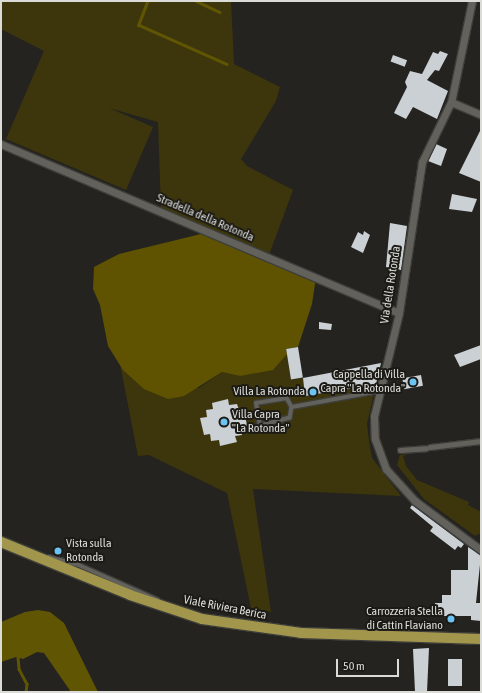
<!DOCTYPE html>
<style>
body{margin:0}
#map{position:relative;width:482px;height:693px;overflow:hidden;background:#24231f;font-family:"Asap Condensed",sans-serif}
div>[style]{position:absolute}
.green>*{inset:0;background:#3d360c}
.forest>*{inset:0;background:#5f5301}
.water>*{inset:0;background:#605503}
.stream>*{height:2.5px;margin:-1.25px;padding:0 1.25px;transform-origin:1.25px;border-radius:1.25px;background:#605503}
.building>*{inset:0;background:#cad0d4;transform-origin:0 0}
.roads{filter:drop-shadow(1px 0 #3e3e3a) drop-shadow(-1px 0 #3e3e3a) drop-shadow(0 1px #3e3e3a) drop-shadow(0 -1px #3e3e3a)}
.service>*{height:3.5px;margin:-1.75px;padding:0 1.75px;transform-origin:1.75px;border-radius:1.75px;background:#62615b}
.pedestrian>*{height:5px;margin:-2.5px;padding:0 2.5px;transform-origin:2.5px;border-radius:2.5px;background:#62615b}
.minor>*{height:7px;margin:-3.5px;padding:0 3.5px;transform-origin:3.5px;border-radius:3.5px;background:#62615b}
.primary>*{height:10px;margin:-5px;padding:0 5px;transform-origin:5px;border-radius:5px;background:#a2964c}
.dots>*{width:11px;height:11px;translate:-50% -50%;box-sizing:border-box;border:2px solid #1b1a15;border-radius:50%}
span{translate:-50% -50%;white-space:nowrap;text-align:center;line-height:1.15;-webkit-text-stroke:4px #1b1a15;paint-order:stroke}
.street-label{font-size:12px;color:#dbdbd8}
.poi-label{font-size:12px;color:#dbdbd8}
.right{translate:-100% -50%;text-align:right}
.left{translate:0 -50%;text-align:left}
.frame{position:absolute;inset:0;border:2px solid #dbdbd8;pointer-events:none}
.scale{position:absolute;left:336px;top:659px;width:63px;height:18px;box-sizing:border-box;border:2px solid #dbdbd8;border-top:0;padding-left:5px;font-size:12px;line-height:14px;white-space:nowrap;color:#dbdbd8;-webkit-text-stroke:3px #1b1a15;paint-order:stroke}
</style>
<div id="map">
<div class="green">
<i style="clip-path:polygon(1px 1px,231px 1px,234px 64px,280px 87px,276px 101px,241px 159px,247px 166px,293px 190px,269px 255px,161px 210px,158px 122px,109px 108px,153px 127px,126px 190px,6px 139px,44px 51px,1px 29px)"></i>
<i style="clip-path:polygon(287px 354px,291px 380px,303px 378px,305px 396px,376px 384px,367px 424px,369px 441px,372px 458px,401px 496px,253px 489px,271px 612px,251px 608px,227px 493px,149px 455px,138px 456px,120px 364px,123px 370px,199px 388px,222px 372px,240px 376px)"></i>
<i style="clip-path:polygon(407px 454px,403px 456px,406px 466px,417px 480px,469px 502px,468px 505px,481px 512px,481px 533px,475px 536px,424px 499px,397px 465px,400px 455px)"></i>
</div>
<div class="forest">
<i style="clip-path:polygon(209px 232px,316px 277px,312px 304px,298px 347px,286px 349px,287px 354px,273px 370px,240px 376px,222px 372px,184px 396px,168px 399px,144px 389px,123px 370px,108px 346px,100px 305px,93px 289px,94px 267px,119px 254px)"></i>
</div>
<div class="water">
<i style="clip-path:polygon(38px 610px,50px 612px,64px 623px,98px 692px,71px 692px,44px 653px,37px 652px,23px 659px,16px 657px,1px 662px,1px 622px,25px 612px)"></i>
</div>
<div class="stream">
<i style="left:148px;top:1px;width:26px;rotate:111deg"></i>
<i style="left:139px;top:25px;width:96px;rotate:23.9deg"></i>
<i style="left:196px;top:1px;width:26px;rotate:25deg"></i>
<i style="left:18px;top:657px;width:12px;rotate:85deg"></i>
<i style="left:19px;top:669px;width:17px;rotate:62deg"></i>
<i style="left:27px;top:684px;width:8px;rotate:97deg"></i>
</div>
<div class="building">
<i style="clip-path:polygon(440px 51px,448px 54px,439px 71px,435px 70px,427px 80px,448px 91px,437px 119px,413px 107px,406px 119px,394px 113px,407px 87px,405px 82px,410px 71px,422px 74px,433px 52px,438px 54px)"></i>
<i style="left:393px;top:55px;width:15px;height:7px;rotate:20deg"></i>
<i style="clip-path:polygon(481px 129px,481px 182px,459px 173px)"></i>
<i style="clip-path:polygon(436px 144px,447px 149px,441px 166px,428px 161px)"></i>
<i style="clip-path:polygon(452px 194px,477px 199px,472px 212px,449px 209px)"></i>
<i style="clip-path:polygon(390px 223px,407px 226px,401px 270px,386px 267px)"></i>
<i style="clip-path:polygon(364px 231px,370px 235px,363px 253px,351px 247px,358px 232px,363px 235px)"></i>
<i style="clip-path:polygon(319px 322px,332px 324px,331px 330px,319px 329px)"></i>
<i style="clip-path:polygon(481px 345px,481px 359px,460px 367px,454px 355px)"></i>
<i style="left:298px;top:347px;width:31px;height:12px;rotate:81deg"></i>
<i style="clip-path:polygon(381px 363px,376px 384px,305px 396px,303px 378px)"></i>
<i style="left:421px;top:375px;width:11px;height:19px;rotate:80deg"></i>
<i style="clip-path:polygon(228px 399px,229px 405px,237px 404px,239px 410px,244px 409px,247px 426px,241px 428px,242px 435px,235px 436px,237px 442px,220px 446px,219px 440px,211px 441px,210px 434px,204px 435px,200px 418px,207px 417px,206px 410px,213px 409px,212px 403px)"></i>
<i style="clip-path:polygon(412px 505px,464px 544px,461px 548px,458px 546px,455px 550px,430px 531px,433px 527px,410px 508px)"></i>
<i style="clip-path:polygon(468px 547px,481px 555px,476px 603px,481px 603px,481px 621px,471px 620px,471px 616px,435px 616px,435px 603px,442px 603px,442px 595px,451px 595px,451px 570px,468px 570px)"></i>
<i style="clip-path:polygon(429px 648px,427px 692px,415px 692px,413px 649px)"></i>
<i style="left:448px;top:659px;width:14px;height:27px"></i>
</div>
<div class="roads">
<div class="service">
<i style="left:292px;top:407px;width:11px;rotate:100deg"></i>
<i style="left:290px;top:418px;width:31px;rotate:165deg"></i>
<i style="left:260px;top:426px;width:23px;rotate:-100deg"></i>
<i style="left:256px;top:403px;width:31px;rotate:-9deg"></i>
<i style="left:287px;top:398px;width:10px;rotate:61deg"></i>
<i style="left:292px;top:407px;width:88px;rotate:-10.4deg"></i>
<i style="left:49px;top:557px;width:31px;rotate:15deg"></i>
<i style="left:79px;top:565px;width:86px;rotate:23.9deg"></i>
</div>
<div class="pedestrian">
<i style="left:430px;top:447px;width:51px;rotate:-6.7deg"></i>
<i style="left:400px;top:450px;width:26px;rotate:-4deg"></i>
</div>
<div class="minor">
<i style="left:472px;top:1px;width:103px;rotate:101.7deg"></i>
<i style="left:451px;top:102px;width:67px;rotate:115.8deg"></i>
<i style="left:422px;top:162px;width:153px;rotate:98.7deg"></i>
<i style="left:399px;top:313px;width:106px;rotate:103.6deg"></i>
<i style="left:374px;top:416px;width:23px;rotate:88deg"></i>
<i style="left:375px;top:439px;width:32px;rotate:70deg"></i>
<i style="left:386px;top:469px;width:43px;rotate:47.8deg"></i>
<i style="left:415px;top:501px;width:82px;rotate:36.6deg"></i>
<i style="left:451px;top:102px;width:33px;rotate:23deg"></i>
<i style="left:1px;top:144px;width:432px;rotate:23deg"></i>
</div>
<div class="primary">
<i style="left:1px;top:542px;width:139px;rotate:22.3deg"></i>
<i style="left:130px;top:595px;width:76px;rotate:18.4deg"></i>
<i style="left:202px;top:619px;width:100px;rotate:8deg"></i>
<i style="left:301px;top:633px;width:180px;rotate:1.9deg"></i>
</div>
</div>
<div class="dots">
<i style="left:413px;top:382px;background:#6cc3f2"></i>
<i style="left:313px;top:392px;background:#6cc3f2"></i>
<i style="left:224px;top:422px;background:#6cc3f2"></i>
<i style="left:58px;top:551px;background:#6cc3f2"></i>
<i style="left:451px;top:619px;background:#6cc3f2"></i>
</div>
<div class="street-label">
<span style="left:205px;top:218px;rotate:23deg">Stradella della Rotonda</span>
<span style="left:391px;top:285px;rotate:-81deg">Via della Rotonda</span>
<span style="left:225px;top:608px;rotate:11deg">Viale Riviera Berica</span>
</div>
<div class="poi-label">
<span class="right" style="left:405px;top:382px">Cappella di Villa<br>Capra "La Rotonda"</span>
<span class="right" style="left:305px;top:392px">Villa La Rotonda</span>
<span class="left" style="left:232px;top:422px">Villa Capra<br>"La Rotonda"</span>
<span class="left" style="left:66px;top:551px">Vista sulla<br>Rotonda</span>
<span class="right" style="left:443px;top:619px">Carrozzeria Stella<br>di Cattin Flaviano</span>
</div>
<div class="frame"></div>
<div class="scale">50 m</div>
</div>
